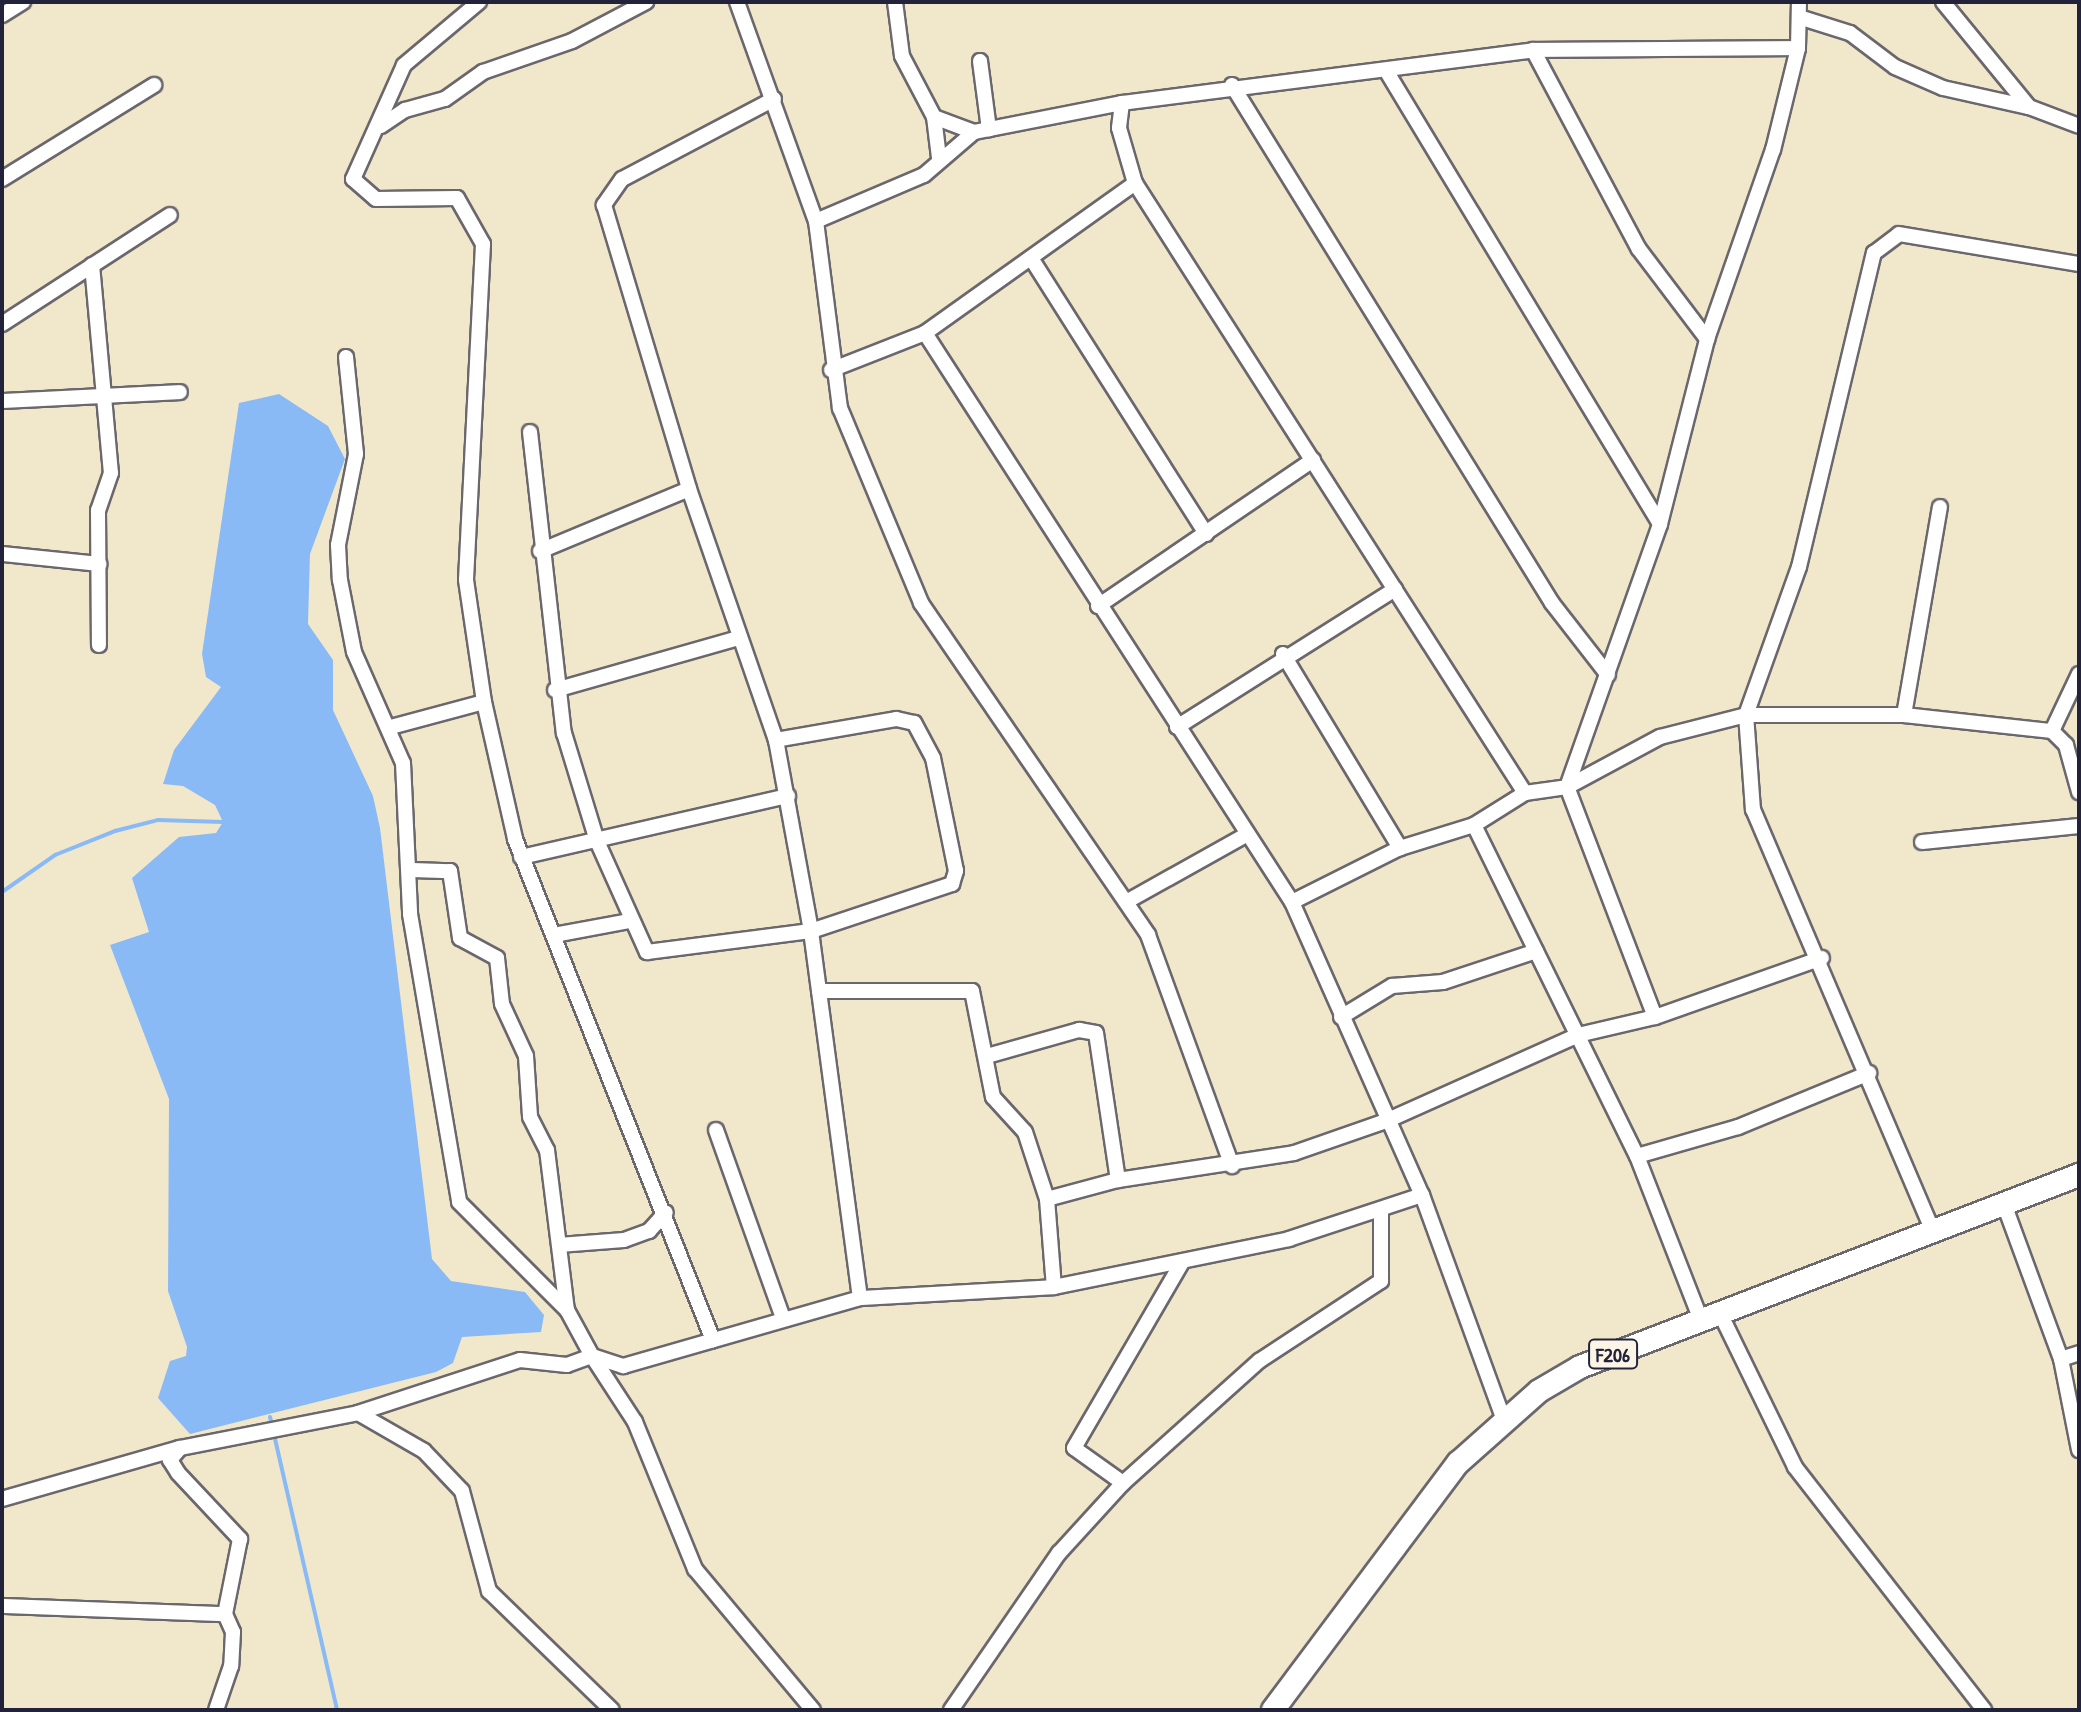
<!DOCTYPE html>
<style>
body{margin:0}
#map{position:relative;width:2081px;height:1712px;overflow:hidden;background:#f1e8cb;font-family:"Patrick Hand",sans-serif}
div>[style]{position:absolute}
.water>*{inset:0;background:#8abaf6}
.stream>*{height:4px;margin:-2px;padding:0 2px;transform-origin:2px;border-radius:2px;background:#8abaf6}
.roads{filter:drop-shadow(2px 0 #6a676d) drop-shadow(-2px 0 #6a676d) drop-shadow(0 2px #6a676d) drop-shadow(0 -2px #6a676d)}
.street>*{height:14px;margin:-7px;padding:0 7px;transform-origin:7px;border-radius:7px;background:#fff}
.primary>*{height:22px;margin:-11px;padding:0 11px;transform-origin:11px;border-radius:11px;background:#fff}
span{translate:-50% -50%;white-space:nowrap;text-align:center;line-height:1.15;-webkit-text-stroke:6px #fcf5e5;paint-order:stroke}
.shield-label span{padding:2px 6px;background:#fcf5e5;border:2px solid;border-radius:6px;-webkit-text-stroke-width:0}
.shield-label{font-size:20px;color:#22223b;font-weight:700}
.frame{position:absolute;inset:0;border:4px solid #22223b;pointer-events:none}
</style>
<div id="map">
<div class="water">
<i style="clip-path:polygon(279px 394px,328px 426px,345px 459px,310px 554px,308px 624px,333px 660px,333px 710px,373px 796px,380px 828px,432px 1259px,451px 1281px,525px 1292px,544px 1315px,541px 1332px,462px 1337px,453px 1363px,436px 1372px,190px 1434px,158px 1398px,170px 1361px,186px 1356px,187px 1347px,168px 1291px,169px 1099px,110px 945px,149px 932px,132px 878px,179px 837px,216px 833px,223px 822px,215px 805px,183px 786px,163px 784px,174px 750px,221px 687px,206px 677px,202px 654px,239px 403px)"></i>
</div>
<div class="stream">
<i style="left:2px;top:892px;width:65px;rotate:-34.9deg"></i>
<i style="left:55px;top:855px;width:65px;rotate:-21.8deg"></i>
<i style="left:115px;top:831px;width:44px;rotate:-14.3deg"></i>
<i style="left:158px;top:820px;width:65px;rotate:1.8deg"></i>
<i style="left:270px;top:1417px;width:301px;rotate:77.1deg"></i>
</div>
<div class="roads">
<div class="street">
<i style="left:479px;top:2px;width:98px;rotate:140deg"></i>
<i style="left:404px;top:65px;width:125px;rotate:114.1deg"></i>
<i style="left:353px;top:179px;width:30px;rotate:41deg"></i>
<i style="left:376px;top:199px;width:81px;rotate:-0.7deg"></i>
<i style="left:457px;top:198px;width:53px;rotate:60.5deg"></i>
<i style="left:483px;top:244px;width:336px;rotate:92.9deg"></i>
<i style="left:466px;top:580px;width:123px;rotate:81.6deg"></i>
<i style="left:484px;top:702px;width:140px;rotate:77.2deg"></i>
<i style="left:515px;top:839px;width:539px;rotate:68.44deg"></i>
<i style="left:737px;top:2px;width:233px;rotate:70.2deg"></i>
<i style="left:816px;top:221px;width:189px;rotate:82.7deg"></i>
<i style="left:840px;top:408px;width:211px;rotate:67.4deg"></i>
<i style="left:921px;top:603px;width:402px;rotate:55.6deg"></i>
<i style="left:1148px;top:935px;width:246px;rotate:70deg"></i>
<i style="left:895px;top:2px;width:54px;rotate:82.6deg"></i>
<i style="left:902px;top:56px;width:69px;rotate:62.3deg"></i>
<i style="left:934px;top:117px;width:41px;rotate:83deg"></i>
<i style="left:1943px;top:2px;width:136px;rotate:50.7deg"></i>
<i style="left:2029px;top:107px;width:53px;rotate:20.8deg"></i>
<i style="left:2px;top:15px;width:25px;rotate:-32deg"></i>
<i style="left:1802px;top:18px;width:50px;rotate:17.4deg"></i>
<i style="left:1850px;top:33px;width:56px;rotate:37.1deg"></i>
<i style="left:1895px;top:67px;width:52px;rotate:23.6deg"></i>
<i style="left:1943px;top:88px;width:88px;rotate:12.5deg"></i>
<i style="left:1533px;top:50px;width:225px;rotate:62deg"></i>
<i style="left:1639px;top:249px;width:113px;rotate:52.9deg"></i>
<i style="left:980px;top:61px;width:69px;rotate:82.5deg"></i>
<i style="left:1387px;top:72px;width:528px;rotate:58.87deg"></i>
<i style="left:1232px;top:85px;width:609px;rotate:58.29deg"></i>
<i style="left:1552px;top:603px;width:91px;rotate:52.1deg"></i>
<i style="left:774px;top:99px;width:172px;rotate:152.2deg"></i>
<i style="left:622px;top:179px;width:32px;rotate:125deg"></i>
<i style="left:604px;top:205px;width:296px;rotate:73.3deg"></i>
<i style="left:689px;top:489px;width:266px;rotate:70.9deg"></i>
<i style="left:776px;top:740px;width:194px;rotate:79.6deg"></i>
<i style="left:811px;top:931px;width:370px;rotate:82.4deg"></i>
<i style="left:1122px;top:103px;width:25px;rotate:97deg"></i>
<i style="left:1119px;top:128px;width:57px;rotate:73.8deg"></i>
<i style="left:1135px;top:183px;width:724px;rotate:57.41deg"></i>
<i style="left:934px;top:117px;width:43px;rotate:20.6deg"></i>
<i style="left:381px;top:126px;width:29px;rotate:-34deg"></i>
<i style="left:405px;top:110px;width:41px;rotate:-15.4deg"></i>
<i style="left:445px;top:99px;width:47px;rotate:-35.4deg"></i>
<i style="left:483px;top:72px;width:94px;rotate:-19.2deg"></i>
<i style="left:572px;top:41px;width:84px;rotate:-27.8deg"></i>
<i style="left:2px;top:179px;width:179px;rotate:-31.7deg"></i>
<i style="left:816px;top:221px;width:117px;rotate:-23.1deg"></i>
<i style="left:924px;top:175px;width:66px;rotate:-40.7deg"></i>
<i style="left:974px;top:132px;width:151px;rotate:-11.1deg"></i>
<i style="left:1122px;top:103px;width:414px;rotate:-7.3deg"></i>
<i style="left:1533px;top:50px;width:265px;rotate:-0.4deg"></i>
<i style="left:1031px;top:258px;width:327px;rotate:57.6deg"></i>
<i style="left:92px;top:265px;width:209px;rotate:84.8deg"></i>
<i style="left:111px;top:473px;width:39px;rotate:109deg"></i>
<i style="left:98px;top:510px;width:135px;rotate:89.6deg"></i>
<i style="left:2px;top:324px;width:200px;rotate:-33deg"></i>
<i style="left:925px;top:333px;width:677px;rotate:57.18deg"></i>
<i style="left:1292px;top:902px;width:321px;rotate:66.1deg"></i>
<i style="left:1422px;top:1195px;width:236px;rotate:70deg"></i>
<i style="left:346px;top:357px;width:98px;rotate:84.1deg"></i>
<i style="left:356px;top:454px;width:93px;rotate:101.2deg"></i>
<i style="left:338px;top:545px;width:35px;rotate:87deg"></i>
<i style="left:340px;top:580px;width:73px;rotate:79deg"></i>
<i style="left:354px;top:652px;width:121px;rotate:66.2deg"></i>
<i style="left:403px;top:763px;width:151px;rotate:87.3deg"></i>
<i style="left:410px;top:914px;width:292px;rotate:80.3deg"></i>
<i style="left:459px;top:1202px;width:153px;rotate:45deg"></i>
<i style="left:567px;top:1310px;width:52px;rotate:61.5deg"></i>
<i style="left:592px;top:1356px;width:33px;rotate:18deg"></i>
<i style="left:623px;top:1366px;width:247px;rotate:-16deg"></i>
<i style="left:860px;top:1298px;width:194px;rotate:-3.2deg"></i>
<i style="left:1054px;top:1287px;width:240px;rotate:-11.5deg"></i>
<i style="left:1289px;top:1239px;width:140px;rotate:-18.3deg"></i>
<i style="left:831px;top:370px;width:101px;rotate:-21.5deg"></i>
<i style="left:925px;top:333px;width:258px;rotate:-35.5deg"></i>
<i style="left:2px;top:401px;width:178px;rotate:-2.9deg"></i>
<i style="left:530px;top:432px;width:303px;rotate:83.6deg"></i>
<i style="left:564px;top:733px;width:113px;rotate:73deg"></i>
<i style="left:597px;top:841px;width:122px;rotate:65.8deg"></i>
<i style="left:647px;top:952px;width:165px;rotate:-7.3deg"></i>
<i style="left:811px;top:931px;width:149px;rotate:-18.4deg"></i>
<i style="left:952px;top:884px;width:14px;rotate:-73deg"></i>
<i style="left:956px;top:871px;width:115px;rotate:-101.5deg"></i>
<i style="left:933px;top:758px;width:40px;rotate:-118deg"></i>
<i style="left:914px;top:723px;width:18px;rotate:-167deg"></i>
<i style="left:896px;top:719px;width:122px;rotate:170.1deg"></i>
<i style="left:540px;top:551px;width:161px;rotate:-22.6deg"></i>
<i style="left:2px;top:554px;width:98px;rotate:5.9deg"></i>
<i style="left:1098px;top:606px;width:260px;rotate:-34.2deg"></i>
<i style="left:1283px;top:654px;width:227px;rotate:58.9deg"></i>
<i style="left:555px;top:690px;width:191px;rotate:-15.8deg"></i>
<i style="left:1904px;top:715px;width:211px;rotate:-80.2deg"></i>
<i style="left:391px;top:727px;width:96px;rotate:-15deg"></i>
<i style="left:1177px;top:727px;width:258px;rotate:-32.3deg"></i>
<i style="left:2052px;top:731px;width:63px;rotate:-64.7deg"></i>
<i style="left:1474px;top:825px;width:369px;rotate:63.8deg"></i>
<i style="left:1637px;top:1156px;width:176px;rotate:68.7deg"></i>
<i style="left:1922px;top:842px;width:158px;rotate:-5.8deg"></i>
<i style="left:521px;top:857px;width:274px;rotate:-12.9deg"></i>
<i style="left:412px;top:870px;width:38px;rotate:2deg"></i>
<i style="left:450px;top:871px;width:68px;rotate:81.5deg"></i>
<i style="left:460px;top:938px;width:42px;rotate:28.4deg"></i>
<i style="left:497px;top:958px;width:46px;rotate:83.8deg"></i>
<i style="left:502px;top:1004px;width:57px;rotate:65.2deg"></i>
<i style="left:526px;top:1056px;width:61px;rotate:86.2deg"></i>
<i style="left:530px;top:1117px;width:37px;rotate:63deg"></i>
<i style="left:547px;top:1150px;width:161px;rotate:82.9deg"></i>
<i style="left:1126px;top:902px;width:135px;rotate:-29.2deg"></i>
<i style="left:1292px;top:902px;width:121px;rotate:-26.6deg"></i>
<i style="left:1400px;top:848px;width:77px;rotate:-17.3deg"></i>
<i style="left:1474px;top:825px;width:60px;rotate:-32.1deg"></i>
<i style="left:1525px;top:793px;width:42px;rotate:-8.1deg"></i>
<i style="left:1567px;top:787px;width:106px;rotate:-28.3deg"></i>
<i style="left:1660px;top:737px;width:89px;rotate:-14.3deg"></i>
<i style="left:1746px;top:715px;width:158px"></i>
<i style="left:1904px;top:715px;width:149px;rotate:6.2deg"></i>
<i style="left:2052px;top:731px;width:20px;rotate:45deg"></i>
<i style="left:2066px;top:745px;width:49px;rotate:74.5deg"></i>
<i style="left:554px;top:935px;width:76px;rotate:-10.6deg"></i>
<i style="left:819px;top:991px;width:153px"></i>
<i style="left:972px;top:991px;width:108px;rotate:78.8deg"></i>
<i style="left:993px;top:1097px;width:47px;rotate:47.6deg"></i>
<i style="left:1025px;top:1132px;width:71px;rotate:71.8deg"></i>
<i style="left:1047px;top:1199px;width:88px;rotate:85.5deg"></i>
<i style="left:1341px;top:1017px;width:60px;rotate:-31.3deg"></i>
<i style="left:1392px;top:986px;width:51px;rotate:-4.5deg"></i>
<i style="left:1443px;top:982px;width:98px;rotate:-18.4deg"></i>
<i style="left:1655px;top:1017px;width:246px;rotate:-110.9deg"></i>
<i style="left:1567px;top:787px;width:279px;rotate:-70.5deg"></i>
<i style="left:1660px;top:524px;width:191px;rotate:-75.7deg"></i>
<i style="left:1707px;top:339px;width:200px;rotate:-70.8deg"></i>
<i style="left:1773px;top:150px;width:105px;rotate:-76.2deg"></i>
<i style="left:1798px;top:48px;width:46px;rotate:-88.8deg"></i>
<i style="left:987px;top:1056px;width:96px;rotate:-15.8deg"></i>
<i style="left:1079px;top:1030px;width:17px;rotate:10deg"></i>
<i style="left:1096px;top:1033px;width:149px;rotate:81.5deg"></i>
<i style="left:716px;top:1130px;width:196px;rotate:70.4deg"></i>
<i style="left:1637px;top:1156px;width:105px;rotate:-16deg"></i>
<i style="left:1738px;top:1127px;width:142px;rotate:-22.4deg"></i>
<i style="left:1047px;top:1199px;width:73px;rotate:-15deg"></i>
<i style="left:1118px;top:1180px;width:178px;rotate:-8.7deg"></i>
<i style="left:1294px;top:1153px;width:97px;rotate:-19.2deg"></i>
<i style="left:1386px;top:1121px;width:210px;rotate:-24.1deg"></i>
<i style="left:1578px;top:1035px;width:79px;rotate:-13.2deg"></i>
<i style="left:1655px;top:1017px;width:177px;rotate:-19.5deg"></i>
<i style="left:2004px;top:1204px;width:165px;rotate:69.8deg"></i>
<i style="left:2061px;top:1359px;width:19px;rotate:-18deg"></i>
<i style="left:1932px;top:1229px;width:456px;rotate:-113.1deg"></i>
<i style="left:1753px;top:810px;width:95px;rotate:-94.2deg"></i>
<i style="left:1746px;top:715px;width:157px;rotate:-70.3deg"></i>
<i style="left:1799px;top:567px;width:323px;rotate:-76.6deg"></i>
<i style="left:1874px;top:253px;width:31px;rotate:-37deg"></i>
<i style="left:1899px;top:234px;width:182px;rotate:9.5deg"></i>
<i style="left:559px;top:1245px;width:65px;rotate:-4.4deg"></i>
<i style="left:624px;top:1240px;width:27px;rotate:-20deg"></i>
<i style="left:649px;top:1231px;width:25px;rotate:-48deg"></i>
<i style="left:1720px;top:1313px;width:171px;rotate:64deg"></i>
<i style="left:1795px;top:1467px;width:308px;rotate:52.1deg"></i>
<i style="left:2061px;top:1359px;width:93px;rotate:78.8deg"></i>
<i style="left:358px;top:1413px;width:76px;rotate:29.9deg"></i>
<i style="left:424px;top:1451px;width:55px;rotate:46.5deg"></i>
<i style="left:462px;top:1491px;width:104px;rotate:74.9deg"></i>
<i style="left:489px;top:1591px;width:171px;rotate:44.1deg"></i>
<i style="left:180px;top:1448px;width:16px;rotate:130deg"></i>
<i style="left:170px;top:1460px;width:15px;rotate:58deg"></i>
<i style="left:178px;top:1473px;width:91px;rotate:46.8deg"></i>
<i style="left:240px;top:1539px;width:76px;rotate:101.3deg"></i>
<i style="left:225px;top:1614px;width:20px;rotate:66deg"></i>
<i style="left:233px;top:1632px;width:34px;rotate:93deg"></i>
<i style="left:231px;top:1666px;width:46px;rotate:108.8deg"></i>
<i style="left:1123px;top:1483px;width:60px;rotate:-144.5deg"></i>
<i style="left:1074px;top:1448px;width:216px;rotate:-59.8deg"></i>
<i style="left:2px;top:1499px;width:185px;rotate:-16deg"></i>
<i style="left:180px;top:1448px;width:181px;rotate:-11.1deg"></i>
<i style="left:358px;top:1413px;width:170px;rotate:-18.1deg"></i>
<i style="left:520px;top:1360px;width:47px;rotate:6.1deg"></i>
<i style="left:567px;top:1365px;width:27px;rotate:-20deg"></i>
<i style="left:592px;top:1356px;width:79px;rotate:56.9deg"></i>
<i style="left:635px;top:1422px;width:159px;rotate:67.8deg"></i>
<i style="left:695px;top:1569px;width:184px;rotate:50.1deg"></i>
<i style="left:2px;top:1606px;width:223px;rotate:2.1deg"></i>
<i style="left:951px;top:1710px;width:191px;rotate:-55.5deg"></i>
<i style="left:1059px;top:1553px;width:95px;rotate:-47.6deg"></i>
<i style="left:1123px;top:1483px;width:183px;rotate:-41.9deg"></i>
<i style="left:1259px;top:1361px;width:146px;rotate:-33.3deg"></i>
<i style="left:1381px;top:1281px;width:71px;rotate:-90deg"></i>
</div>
<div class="primary">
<i style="left:1273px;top:1710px;width:309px;rotate:-53.2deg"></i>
<i style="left:1458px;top:1463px;width:108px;rotate:-41.6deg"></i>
<i style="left:1539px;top:1391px;width:48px;rotate:-30.3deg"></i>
<i style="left:1580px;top:1367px;width:535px;rotate:-21.05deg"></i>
</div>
</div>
<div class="shield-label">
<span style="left:1613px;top:1354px">F206</span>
</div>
<div class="frame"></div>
</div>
